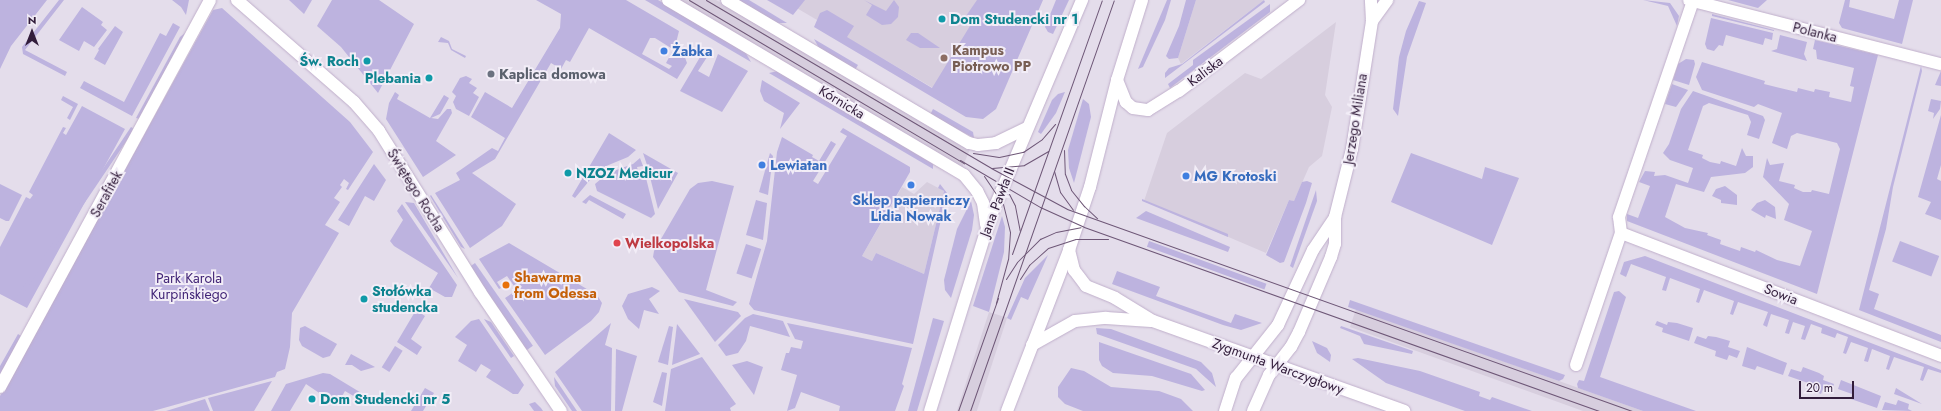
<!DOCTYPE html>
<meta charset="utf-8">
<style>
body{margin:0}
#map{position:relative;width:1941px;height:411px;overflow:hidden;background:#e4ddeb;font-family:Jost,sans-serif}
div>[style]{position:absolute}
.built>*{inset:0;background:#d7cede;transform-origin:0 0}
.green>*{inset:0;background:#bdb3df;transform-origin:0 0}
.roads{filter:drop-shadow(0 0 1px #c0afcb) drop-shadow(0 0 1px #c0afcb)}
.street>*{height:12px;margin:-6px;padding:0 6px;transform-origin:6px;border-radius:6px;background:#fff}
.secondary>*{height:12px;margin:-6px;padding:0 6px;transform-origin:6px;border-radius:6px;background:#fff}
.tram>*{height:1px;margin:-0.5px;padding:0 0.5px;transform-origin:0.5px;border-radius:0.5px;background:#6e5777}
.dots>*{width:11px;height:11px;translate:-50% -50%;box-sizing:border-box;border:2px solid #f2edf7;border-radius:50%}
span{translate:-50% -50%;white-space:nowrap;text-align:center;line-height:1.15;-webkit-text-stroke:4px #f2edf7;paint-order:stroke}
.culture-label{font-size:14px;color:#0d838f;font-weight:700}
.left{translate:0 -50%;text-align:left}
.right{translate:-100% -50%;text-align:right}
.street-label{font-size:14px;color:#321d3b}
.education-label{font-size:14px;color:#785e54;font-weight:700}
.shop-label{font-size:14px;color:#366cbe;font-weight:700}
.worship-label{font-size:14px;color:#5b616d;font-weight:700}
.health-label{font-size:14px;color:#be3a42;font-weight:700}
.food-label{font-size:14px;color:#c56008;font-weight:700}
.park-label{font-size:14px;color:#412476}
.north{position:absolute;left:12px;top:12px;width:40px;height:40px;-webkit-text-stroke:3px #f2edf7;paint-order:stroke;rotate:0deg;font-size:11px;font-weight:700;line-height:16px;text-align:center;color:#321d3b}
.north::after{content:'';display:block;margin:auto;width:14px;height:18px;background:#321d3b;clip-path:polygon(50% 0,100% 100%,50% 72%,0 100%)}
.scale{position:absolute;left:1799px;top:381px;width:55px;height:18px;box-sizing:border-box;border:2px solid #321d3b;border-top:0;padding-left:5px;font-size:12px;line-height:14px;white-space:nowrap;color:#321d3b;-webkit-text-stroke:3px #f2edf7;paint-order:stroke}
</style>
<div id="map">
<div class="built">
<div style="clip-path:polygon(678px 0,716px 0,971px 147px,962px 168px)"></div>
<div style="clip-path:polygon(783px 0,1036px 0,933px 88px)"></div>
<div style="clip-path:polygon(1196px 0,1264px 0,1181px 64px,1178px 58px)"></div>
<div style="clip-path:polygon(1336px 22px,1325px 95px,1332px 107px,1322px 156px,1309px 167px,1294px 201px,1289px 200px,1266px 253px,1144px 201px,1167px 133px,1245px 73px,1261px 79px)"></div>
<div style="clip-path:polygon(927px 182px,944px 191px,924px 274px,876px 253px,872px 261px,862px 256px,902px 187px,914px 194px)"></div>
<div style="clip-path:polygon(1356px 309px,1559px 381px,1643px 411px,1583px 411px,1350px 327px)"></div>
<div style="left:989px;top:312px;width:19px;height:105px;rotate:18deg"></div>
</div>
<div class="green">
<div style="clip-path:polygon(0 0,47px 0,11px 46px,0 69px)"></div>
<div style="clip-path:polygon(59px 0,64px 0,25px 50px,67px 72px,65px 76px,23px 54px,22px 47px)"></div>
<div style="clip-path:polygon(172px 0,189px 0,186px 15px,181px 7px)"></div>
<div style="clip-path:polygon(289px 0,312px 0,304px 14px)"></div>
<div style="clip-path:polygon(332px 0,379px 0,414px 24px,378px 93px,341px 47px,317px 26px)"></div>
<div style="clip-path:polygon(536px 0,626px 0,679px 31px,675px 47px,671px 48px,655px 38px,650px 38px,642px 54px,669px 69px,672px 66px,666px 63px,672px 52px,683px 52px,687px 63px,677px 79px,589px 28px,570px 62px,566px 60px,561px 69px,551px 63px,495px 159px,472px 173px,516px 204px,502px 226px,470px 248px,435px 193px,460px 180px,456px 173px,492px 148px,498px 151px,505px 138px,471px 117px,485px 92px,512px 108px,560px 28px,561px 14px)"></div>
<div style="clip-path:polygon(645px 0,658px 0,744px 50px,751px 62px)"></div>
<div style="clip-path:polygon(736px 0,749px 0,787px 23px,777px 23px)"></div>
<div style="clip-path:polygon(767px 0,805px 0,793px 15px)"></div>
<div style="clip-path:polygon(864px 0,886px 11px,894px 0,899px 7px,898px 17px,891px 24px,882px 25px,866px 15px,872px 5px)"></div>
<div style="clip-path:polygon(977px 0,1043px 0,996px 109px,983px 119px,966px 117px,814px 27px,820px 13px,827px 10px,854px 26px,847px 37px,932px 88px,973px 21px,966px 16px)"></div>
<div style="clip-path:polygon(1056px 0,1069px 0,1053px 34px,1048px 32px,1045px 27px)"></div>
<div style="clip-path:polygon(1167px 0,1171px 0,1165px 20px,1143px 67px,1138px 69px)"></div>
<div style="clip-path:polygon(1186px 0,1196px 0,1178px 58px,1169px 59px,1166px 56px,1179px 26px)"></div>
<div style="clip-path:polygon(1264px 0,1265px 2px,1165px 78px,1165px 73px,1169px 68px,1182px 64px)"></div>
<div style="clip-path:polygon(1643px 0,1670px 3px,1679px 16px,1677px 26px,1668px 6px)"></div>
<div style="clip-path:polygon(1728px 0,1767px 0,1758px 8px)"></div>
<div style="clip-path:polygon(1845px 0,1850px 0,1849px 7px,1894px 19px,1899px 0,1913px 0,1902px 44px,1842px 28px,1839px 23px)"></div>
<div style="clip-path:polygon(1419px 1px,1426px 3px,1407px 57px,1398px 116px,1393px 109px,1399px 57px,1406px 31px)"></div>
<div style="clip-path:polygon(1270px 4px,1270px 12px,1170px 88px,1168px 84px,1193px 65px,1193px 60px)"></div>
<div style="clip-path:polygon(82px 7px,103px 22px,101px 25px,107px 30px,94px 47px,84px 41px,79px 51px,59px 40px)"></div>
<div style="clip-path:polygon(222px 8px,350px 122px,373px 152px,348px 190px,346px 189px,349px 183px,344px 179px,340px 185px,342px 187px,334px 198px,340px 202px,325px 225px,339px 233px,292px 313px,290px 347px,285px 369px,277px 372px,275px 377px,153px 411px,0 411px,0 396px,213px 10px)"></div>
<div style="clip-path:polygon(1712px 14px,1774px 30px,1774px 31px,1712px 16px)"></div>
<div style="clip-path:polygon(1711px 18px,1773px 33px,1772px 40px,1765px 38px,1763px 45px,1726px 35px,1723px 46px,1719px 45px,1714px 51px,1707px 49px,1705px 44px)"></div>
<div style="clip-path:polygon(173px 23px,180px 27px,132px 116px,80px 88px,84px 81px,124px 102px,160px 33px,166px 36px)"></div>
<div style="clip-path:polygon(115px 26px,123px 32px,105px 65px,94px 59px,99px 50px,98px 49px)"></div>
<div style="clip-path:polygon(185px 33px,140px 119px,136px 118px,180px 37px)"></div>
<div style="clip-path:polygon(911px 33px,918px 33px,940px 48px,920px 48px,906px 40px)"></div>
<div style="clip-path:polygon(1780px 35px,1807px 42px,1804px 54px,1807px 61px,1771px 51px,1777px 49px)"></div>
<div style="clip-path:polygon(441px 37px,449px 41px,452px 49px,466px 56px,465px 58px,451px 50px,448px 43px,438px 42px)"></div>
<div style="clip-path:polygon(814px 39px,858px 65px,855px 70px,819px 48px)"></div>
<div style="clip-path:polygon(1815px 40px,1878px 55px,1817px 294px,1627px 221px,1627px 214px,1638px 218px,1650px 186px,1639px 182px,1645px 171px,1655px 172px,1654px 176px,1665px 175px,1688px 183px,1693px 168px,1670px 160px,1663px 153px,1669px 144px,1681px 109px,1693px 91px,1763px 116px,1765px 120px,1759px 139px,1747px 135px,1751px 122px,1748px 115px,1709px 103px,1703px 106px,1688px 150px,1703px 155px,1702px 158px,1710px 162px,1720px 164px,1721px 161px,1736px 166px,1742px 148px,1746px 156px,1753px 156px,1753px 167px,1745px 173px,1711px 177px,1704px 192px,1676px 184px,1665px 217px,1685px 228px,1708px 233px,1707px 235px,1721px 240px,1720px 244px,1740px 251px,1741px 247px,1755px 252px,1756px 250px,1777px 260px,1800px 266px,1812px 231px,1784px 220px,1789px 204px,1763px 177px,1767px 158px,1770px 165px,1784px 163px,1779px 181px,1795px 185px,1794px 188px,1803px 192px,1811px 192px,1812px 190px,1829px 194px,1840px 149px,1837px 143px,1797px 133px,1791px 136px,1787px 149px,1772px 143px,1782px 113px,1758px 104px,1754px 107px,1702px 90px,1696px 77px,1702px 62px,1765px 81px,1764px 84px,1797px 92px,1798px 88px,1814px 92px,1815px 89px,1830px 92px,1829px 97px,1851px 102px,1854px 87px,1850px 86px,1854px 68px,1817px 59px,1816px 50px,1813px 49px)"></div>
<div style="clip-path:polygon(706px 47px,711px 51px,698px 71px,709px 77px,718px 54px,748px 71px,722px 112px,680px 91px)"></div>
<div style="clip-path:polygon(1686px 59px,1694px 60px,1695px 64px,1689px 85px,1673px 80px,1678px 64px)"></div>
<div style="clip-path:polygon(1921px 66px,1922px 71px,1893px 187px,1886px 229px,1869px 290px,1879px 294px,1874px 309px,1941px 335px,1941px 342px,1859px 310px)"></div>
<div style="clip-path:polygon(778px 71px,933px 164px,933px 169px,769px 73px)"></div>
<div style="clip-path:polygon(1941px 71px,1941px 86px,1935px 85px)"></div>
<div style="clip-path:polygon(466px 76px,472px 79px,469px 83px,477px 88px,473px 93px,479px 97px,469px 116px,456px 109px,453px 102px,456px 96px,452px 92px,460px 78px)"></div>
<div style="clip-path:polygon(762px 80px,800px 103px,780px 129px,784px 113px,764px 101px,760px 91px)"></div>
<div style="clip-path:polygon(1672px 84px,1688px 90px,1676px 107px,1665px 104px)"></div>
<div style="clip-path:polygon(395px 92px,399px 95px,397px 99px,430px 118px,444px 95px,449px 98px,440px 114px,431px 118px,438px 119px,447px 109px,451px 109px,452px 113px,436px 141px,456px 155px,423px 177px,386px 119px,389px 103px)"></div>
<div style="clip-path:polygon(1065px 92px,1056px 113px,1041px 134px,1038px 132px,1052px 100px,1058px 94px)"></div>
<div style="clip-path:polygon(63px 96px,78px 104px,70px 120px,67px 118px,73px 107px,61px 100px)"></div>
<div style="clip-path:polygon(1083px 99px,1089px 104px,1091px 117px,1074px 183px,1069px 168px,1068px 150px)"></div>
<div style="clip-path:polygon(1931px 99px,1941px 101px,1940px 109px,1933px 119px,1934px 113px,1928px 111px)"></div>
<div style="clip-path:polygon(82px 106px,125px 129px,27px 308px,0 294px,0 247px,26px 197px,30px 199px,33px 195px,29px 192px,63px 127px,66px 128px,63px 133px,66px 135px)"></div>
<div style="clip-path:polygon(933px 109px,973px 132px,974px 138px,930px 115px)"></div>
<div style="clip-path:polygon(1941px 115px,1941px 165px,1937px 179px,1941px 181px,1941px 220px,1925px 214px,1931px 202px,1918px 197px)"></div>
<div style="left:131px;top:127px;width:4px;height:209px;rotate:34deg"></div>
<div style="clip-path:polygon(843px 128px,910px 167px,910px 172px,862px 256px,872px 261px,876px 253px,924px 274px,944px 191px,938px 188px,940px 184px,947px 193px,913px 344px,754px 310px,749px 304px,767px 241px,777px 152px,782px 137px,813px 155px,812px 157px,819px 161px,831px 141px,836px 144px,813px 181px,818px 184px,847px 136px,840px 132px)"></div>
<div style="clip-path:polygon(609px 133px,636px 150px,628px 157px,599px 169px,575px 198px,572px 196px)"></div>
<div style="clip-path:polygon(643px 153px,678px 173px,658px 209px,647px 165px)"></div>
<div style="clip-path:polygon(770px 153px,773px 156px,768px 195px,759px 192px)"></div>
<div style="clip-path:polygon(1411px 153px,1482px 179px,1485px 167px,1519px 178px,1492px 245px,1391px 202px)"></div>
<div style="clip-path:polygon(640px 158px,643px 166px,637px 167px,640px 179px,646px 178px,655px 214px,651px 218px,597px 191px,595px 184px,608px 173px,633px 164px)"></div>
<div style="clip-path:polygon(374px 164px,386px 180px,374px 201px,365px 196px,349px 226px,338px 220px)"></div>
<div style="clip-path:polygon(712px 181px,734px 186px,706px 290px,737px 302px,733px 306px,679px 292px,653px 257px,654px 251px,690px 189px,698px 183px)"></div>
<div style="clip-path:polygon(1307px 181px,1312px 183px,1306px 203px,1284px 262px,1280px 263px,1266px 255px,1289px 200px,1294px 201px,1302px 182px)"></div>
<div style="clip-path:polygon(0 184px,22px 195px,9px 221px,6px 221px,0 218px)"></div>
<div style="clip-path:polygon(1725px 186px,1737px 195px,1737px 205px,1721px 203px,1721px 200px,1712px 196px,1716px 189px)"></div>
<div style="clip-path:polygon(1316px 190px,1317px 201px,1293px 268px,1290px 266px)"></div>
<div style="clip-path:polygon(431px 195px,465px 249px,461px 247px,430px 196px)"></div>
<div style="clip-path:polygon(590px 195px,626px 214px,623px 219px,589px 200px,586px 204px,582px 202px)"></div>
<div style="clip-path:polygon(1142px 199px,1228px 234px,1228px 237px,1142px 201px)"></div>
<div style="clip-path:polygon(756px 200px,767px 203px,763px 240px,746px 235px)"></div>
<div style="clip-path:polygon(1765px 200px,1775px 207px,1776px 219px,1766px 215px,1765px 218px,1751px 210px,1757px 203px)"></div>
<div style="clip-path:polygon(971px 201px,974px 215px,972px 230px,951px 298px,945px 290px,944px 280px,957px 229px)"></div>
<div style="clip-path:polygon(405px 202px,414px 203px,458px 278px)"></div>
<div style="clip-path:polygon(402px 204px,457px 285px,452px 297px,445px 297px,429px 288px,438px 273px,394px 246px,390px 241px,403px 220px,397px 211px)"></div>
<div style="clip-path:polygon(1146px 211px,1230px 247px,1228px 252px,1136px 218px)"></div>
<div style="clip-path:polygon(1002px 216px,1005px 227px,1004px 252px,989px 312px,973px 306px)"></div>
<div style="left:1149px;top:241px;width:125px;height:6px;rotate:20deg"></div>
<div style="left:1900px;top:241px;width:42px;height:22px;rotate:21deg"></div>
<div style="clip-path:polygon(509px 243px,597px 295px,602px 303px,599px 312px,591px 321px,545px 355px,505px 298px,517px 290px,507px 276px,497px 282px,501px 288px,499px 289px,479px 259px)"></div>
<div style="left:746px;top:244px;width:16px;height:31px;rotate:18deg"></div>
<div style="clip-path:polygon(1048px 255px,1028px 300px,1021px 297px,1011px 320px,1007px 318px,1025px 278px)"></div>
<div style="clip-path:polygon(1645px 256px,1941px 370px,1941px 373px,1928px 369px,1923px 381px,1920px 380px,1924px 367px,1894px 357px,1889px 370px,1886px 369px,1890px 356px,1872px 349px,1868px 362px,1864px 361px,1868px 348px,1851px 342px,1846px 354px,1843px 353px,1848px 337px,1837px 333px,1835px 338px,1821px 333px,1822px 328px,1811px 324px,1805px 340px,1801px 339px,1805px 326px,1793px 322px,1789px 334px,1785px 333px,1789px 320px,1771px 314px,1767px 327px,1763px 325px,1768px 312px,1738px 302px,1733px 315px,1730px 314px,1734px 301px,1704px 290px,1699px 303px,1696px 302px,1700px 289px,1670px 278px,1666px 291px,1662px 290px,1666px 277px,1631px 264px,1626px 277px,1620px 274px,1624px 262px)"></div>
<div style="left:475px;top:263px;width:101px;height:9px;rotate:55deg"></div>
<div style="clip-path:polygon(1117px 271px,1160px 287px,1156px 296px,1231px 323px,1235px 314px,1262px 323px,1241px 330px,1223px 325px,1112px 284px)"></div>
<div style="clip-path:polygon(652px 287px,660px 291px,649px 299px,659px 314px,644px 310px,639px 329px,628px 319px,622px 306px,628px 294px)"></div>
<div style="clip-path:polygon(1619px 291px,1626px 297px,1600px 377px,1696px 411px,1643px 411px,1578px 388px,1577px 384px,1579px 380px,1584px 381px,1614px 292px)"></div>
<div style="clip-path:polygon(684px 299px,738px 312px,741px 316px,715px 342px)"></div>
<div style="clip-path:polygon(1350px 300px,1565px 375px,1563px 379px,1559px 381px,1348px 307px)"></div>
<div style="clip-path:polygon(416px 310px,425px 316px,411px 339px,422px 347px,417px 355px,397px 342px)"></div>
<div style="clip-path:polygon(753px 314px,783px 321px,790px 337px,750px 326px,746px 341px,738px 353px,726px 356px,718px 345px,745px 318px)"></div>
<div style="clip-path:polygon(933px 318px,944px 321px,917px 411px,908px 411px)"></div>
<div style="clip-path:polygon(479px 319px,524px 385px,518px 394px,513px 394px,486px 377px,491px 370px,481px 364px,476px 372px,458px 361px,467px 345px,455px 337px,471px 321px)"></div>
<div style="clip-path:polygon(484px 319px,491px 322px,514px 356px,511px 358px)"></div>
<div style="clip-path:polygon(1657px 321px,1667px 325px,1668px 322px,1677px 323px,1693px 328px,1689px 341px,1662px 332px,1663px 328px,1655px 325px)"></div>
<div style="clip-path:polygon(611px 323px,605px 345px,612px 348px,611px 411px,582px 411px,555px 372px)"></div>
<div style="clip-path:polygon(787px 323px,912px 348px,902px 384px,904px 386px,895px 411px,839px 411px,840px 406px,801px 392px,795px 408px,787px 411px,797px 375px,781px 370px,786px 353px,789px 353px,791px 347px,801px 349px,803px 341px,795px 339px)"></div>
<div style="clip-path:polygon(677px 324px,700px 354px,672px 365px)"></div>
<div style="clip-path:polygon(305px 326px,337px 344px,330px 356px,323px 358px,302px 346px,299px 340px,300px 328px)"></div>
<div style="clip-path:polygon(669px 326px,673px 327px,668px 365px,658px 362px)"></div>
<div style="clip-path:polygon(1341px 326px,1413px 351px,1412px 354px,1364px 344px,1360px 336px,1340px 328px)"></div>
<div style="clip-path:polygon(1096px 328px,1111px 329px,1201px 362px,1212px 373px,1216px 387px,1196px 369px,1097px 334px)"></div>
<div style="clip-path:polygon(18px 334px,21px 336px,0 375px,0 366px)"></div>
<div style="clip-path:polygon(1697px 336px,1706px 339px,1708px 336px,1716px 337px,1730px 341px,1728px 347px,1740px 351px,1737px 358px,1729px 355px,1727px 360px,1715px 356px,1716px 351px,1694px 343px)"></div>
<div style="clip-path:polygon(1312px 341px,1327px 348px,1331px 355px,1330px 362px,1317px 353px)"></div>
<div style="clip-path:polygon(1099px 342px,1191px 374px,1205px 390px,1202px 391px,1152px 376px,1113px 373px,1102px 366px,1099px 360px)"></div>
<div style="left:395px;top:346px;width:9px;height:25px;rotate:32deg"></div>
<div style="clip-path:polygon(1747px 347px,1787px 363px,1783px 375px,1757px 366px,1755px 370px,1742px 366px)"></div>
<div style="clip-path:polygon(616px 349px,637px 356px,622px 411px,615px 411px)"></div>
<div style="clip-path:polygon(351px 354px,375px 367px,361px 371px,352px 365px,345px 365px)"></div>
<div style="clip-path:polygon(702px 357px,736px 404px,730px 408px,731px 411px,665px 411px,671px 369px)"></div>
<div style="clip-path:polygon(1358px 358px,1420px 371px,1480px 392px,1479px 396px,1490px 400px,1492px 397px,1532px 411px,1465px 411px,1386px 383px,1352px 359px)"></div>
<div style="clip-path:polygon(747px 361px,763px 367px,754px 395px,732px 365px)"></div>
<div style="clip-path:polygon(1803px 367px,1819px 373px,1824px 376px,1823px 380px,1834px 384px,1831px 392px,1823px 389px,1821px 394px,1809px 389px,1811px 384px,1788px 376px,1791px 369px,1801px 372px)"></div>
<div style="clip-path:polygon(1071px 368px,1084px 371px,1111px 387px,1159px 391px,1181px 399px,1193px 411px,1083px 411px,1065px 404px,1058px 397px,1058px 387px)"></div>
<div style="clip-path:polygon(662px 372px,667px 373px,662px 406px,653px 402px)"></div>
<div style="clip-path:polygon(323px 373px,330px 374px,368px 397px,369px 405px,345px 391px,337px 405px,306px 384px,290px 411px,271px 411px,286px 384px)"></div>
<div style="clip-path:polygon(554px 377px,577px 411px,572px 411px,555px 386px)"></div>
<div style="clip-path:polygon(1841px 380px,1881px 396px,1877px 408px,1851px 399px,1852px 394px,1838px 389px)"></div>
<div style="clip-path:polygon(272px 381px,254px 411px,213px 411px,208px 398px)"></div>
<div style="clip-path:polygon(425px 388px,434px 393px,423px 411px,411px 411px)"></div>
<div style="clip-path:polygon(1896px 388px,1922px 404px,1894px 394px)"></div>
<div style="clip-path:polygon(205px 399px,210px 411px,166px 411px)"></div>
<div style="clip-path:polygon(1898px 400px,1909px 404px,1908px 409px,1912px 411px,1882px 410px,1885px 402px,1896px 405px)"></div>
<div style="clip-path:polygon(535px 402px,541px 408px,543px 411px,534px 411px,529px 404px)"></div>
</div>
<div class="roads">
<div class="street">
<div style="left:237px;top:0;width:155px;rotate:41.1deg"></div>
<div style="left:354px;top:102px;width:38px;rotate:49deg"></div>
<div style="left:379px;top:131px;width:190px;rotate:57.9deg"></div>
<div style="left:480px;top:292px;width:144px;rotate:55.8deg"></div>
<div style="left:727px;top:0;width:281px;rotate:30.6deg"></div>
<div style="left:969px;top:143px;width:9px;rotate:13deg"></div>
<div style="left:978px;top:145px;width:18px;rotate:-6deg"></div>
<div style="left:996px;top:143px;width:34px;rotate:-26deg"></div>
<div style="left:1689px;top:0;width:260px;rotate:14.3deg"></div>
<div style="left:1372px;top:21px;width:26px;rotate:-54deg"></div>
<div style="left:1117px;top:80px;width:24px;rotate:68deg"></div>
<div style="left:1126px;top:102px;width:9px;rotate:41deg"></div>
<div style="left:1133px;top:108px;width:15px;rotate:8deg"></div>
<div style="left:1148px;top:110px;width:36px;rotate:-32deg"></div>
<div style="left:1179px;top:91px;width:151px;rotate:-37.2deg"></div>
<div style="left:1621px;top:233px;width:343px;rotate:21deg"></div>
<div style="left:1069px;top:250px;width:21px;rotate:76deg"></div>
<div style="left:1074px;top:270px;width:20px;rotate:53deg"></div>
<div style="left:1086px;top:286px;width:31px;rotate:22deg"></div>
<div style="left:1115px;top:298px;width:44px;rotate:31.2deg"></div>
<div style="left:1153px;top:321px;width:267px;rotate:19.7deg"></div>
<div style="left:1032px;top:345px;width:49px;rotate:-29.2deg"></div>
<div style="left:1075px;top:321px;width:31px;rotate:-6deg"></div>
<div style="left:1106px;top:318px;width:45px;rotate:3.8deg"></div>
<div style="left:1576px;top:365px;width:139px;rotate:-71.2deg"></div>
<div style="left:1621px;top:233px;width:16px;rotate:-97deg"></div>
<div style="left:1619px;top:217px;width:228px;rotate:-71.1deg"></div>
<div style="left:0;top:387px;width:440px;rotate:-61.5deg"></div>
<div style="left:1225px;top:411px;width:35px;rotate:-72deg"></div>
<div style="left:1236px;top:378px;width:68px;rotate:-51.6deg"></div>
<div style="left:1278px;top:325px;width:83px;rotate:-65deg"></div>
<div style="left:1313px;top:250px;width:40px;rotate:-56deg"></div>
<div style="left:1253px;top:411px;width:39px;rotate:-66deg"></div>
<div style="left:1269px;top:375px;width:36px;rotate:-52deg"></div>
<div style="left:1291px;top:347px;width:17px;rotate:-62deg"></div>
<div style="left:1299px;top:332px;width:82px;rotate:-66.9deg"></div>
<div style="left:1331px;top:257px;width:14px;rotate:-73deg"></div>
<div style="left:1335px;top:244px;width:27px;rotate:-90deg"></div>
<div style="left:1335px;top:217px;width:70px;rotate:-76deg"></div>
<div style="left:1352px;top:149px;width:130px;rotate:-81.1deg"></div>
<div style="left:1372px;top:21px;width:21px;rotate:-93deg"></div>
</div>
<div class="secondary">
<div style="left:668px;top:0;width:344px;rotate:30.6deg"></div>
<div style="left:964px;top:175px;width:21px;rotate:51deg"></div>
<div style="left:977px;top:191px;width:13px;rotate:63deg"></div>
<div style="left:983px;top:203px;width:22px;rotate:82deg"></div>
<div style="left:930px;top:411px;width:202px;rotate:-72.7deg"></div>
<div style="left:990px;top:218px;width:237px;rotate:-67.1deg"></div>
<div style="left:1007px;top:411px;width:173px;rotate:-68.9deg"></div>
<div style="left:1069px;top:250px;width:66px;rotate:-71.6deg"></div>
<div style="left:1090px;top:187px;width:110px;rotate:-75.8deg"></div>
<div style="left:1117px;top:80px;width:84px;rotate:-72.6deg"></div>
</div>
</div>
<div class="tram">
<div style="left:689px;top:0;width:320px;rotate:30.7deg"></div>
<div style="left:706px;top:0;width:331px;rotate:30.5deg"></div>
<div style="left:991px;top:168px;width:86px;rotate:28.3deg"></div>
<div style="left:1067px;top:209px;width:600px;rotate:19.67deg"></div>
<div style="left:1064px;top:150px;width:24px;rotate:88deg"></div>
<div style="left:1065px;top:174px;width:17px;rotate:69deg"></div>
<div style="left:1071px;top:190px;width:21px;rotate:51deg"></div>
<div style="left:1084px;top:206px;width:18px;rotate:43deg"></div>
<div style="left:973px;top:153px;width:26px;rotate:9deg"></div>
<div style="left:999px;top:157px;width:25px;rotate:-12deg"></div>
<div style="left:1023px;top:152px;width:23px;rotate:-34deg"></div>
<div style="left:1042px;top:139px;width:20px;rotate:-49deg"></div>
<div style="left:960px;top:160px;width:93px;rotate:30.4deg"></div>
<div style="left:1040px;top:207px;width:48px;rotate:24.4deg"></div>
<div style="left:1084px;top:227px;width:547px;rotate:19.66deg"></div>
<div style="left:992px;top:168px;width:32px;rotate:-5deg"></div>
<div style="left:1024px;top:165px;width:28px;rotate:-30deg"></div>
<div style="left:1054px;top:171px;width:22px;rotate:74deg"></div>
<div style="left:1060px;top:192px;width:22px;rotate:54deg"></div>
<div style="left:984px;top:176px;width:34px;rotate:56deg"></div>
<div style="left:1003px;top:204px;width:29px;rotate:76deg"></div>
<div style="left:1010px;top:232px;width:27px;rotate:94deg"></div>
<div style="left:1008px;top:259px;width:46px;rotate:105.3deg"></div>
<div style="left:1006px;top:188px;width:20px;rotate:63deg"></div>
<div style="left:1015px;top:206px;width:25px;rotate:79deg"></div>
<div style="left:1012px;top:254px;width:269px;rotate:-70.5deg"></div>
<div style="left:1006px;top:279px;width:20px;rotate:-57deg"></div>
<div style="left:1017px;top:262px;width:33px;rotate:-45deg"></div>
<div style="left:1040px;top:239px;width:17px;rotate:-24deg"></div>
<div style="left:1056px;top:232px;width:25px;rotate:-11deg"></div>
<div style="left:1020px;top:279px;width:17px;rotate:-57deg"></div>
<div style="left:1029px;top:265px;width:25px;rotate:-42deg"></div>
<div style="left:1048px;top:248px;width:29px;rotate:-18deg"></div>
<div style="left:1076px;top:239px;width:32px"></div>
<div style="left:958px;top:411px;width:120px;rotate:-70.5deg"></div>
<div style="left:970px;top:411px;width:435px;rotate:-70.7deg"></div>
</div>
<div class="dots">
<div style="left:942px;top:19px;background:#0f9aa8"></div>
<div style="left:664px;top:51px;background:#3f7fe0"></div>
<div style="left:944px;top:58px;background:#8d6e63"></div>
<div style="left:367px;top:61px;background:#0f9aa8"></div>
<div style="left:491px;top:74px;background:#6b7280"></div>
<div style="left:429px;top:78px;background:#0f9aa8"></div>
<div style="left:762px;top:165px;background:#3f7fe0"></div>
<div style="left:568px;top:173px;background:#0f9aa8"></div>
<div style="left:1186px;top:176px;background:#3f7fe0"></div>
<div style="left:911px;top:185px;background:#3f7fe0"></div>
<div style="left:617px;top:243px;background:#e0444e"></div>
<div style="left:506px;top:285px;background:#e8710a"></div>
<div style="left:364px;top:299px;background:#0f9aa8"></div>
<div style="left:312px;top:399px;background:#0f9aa8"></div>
</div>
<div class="culture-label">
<span class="left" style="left:950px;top:19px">Dom Studencki nr 1</span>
<span class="right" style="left:359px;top:61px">Św. Roch</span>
<span class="right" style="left:421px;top:78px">Plebania</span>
<span class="left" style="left:576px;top:173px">NZOZ Medicur</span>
<span class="left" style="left:372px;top:299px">Stołówka<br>studencka</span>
<span class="left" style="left:320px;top:399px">Dom Studencki nr 5</span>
</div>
<div class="street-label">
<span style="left:1815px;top:32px;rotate:14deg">Polanka</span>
<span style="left:1205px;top:71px;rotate:-37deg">Kaliska</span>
<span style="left:842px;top:102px;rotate:31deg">Kórnicka</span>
<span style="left:1355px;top:119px;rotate:-81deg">Jerzego Miliana</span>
<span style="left:416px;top:190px;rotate:58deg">Świętego Rocha</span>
<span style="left:106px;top:194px;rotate:-61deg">Serafitek</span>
<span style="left:997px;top:202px;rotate:-69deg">Jana Pawła II</span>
<span style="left:1781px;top:294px;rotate:21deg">Sowia</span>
<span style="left:1278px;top:366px;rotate:20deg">Zygmunta Warczygłowy</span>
</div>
<div class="education-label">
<span class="left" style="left:952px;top:58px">Kampus<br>Piotrowo PP</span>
</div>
<div class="shop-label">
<span class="left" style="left:672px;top:51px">Żabka</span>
<span class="left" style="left:770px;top:165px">Lewiatan</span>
<span class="left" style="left:1194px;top:176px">MG Krotoski</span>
<span style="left:911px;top:208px">Sklep papierniczy<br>Lidia Nowak</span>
</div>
<div class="worship-label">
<span class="left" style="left:499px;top:74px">Kaplica domowa</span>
</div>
<div class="health-label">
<span class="left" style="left:625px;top:243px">Wielkopolska</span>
</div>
<div class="food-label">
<span class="left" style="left:514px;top:285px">Shawarma<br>from Odessa</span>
</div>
<div class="park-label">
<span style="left:189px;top:286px">Park Karola<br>Kurpińskiego</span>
</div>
<div class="north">N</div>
<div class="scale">20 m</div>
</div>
